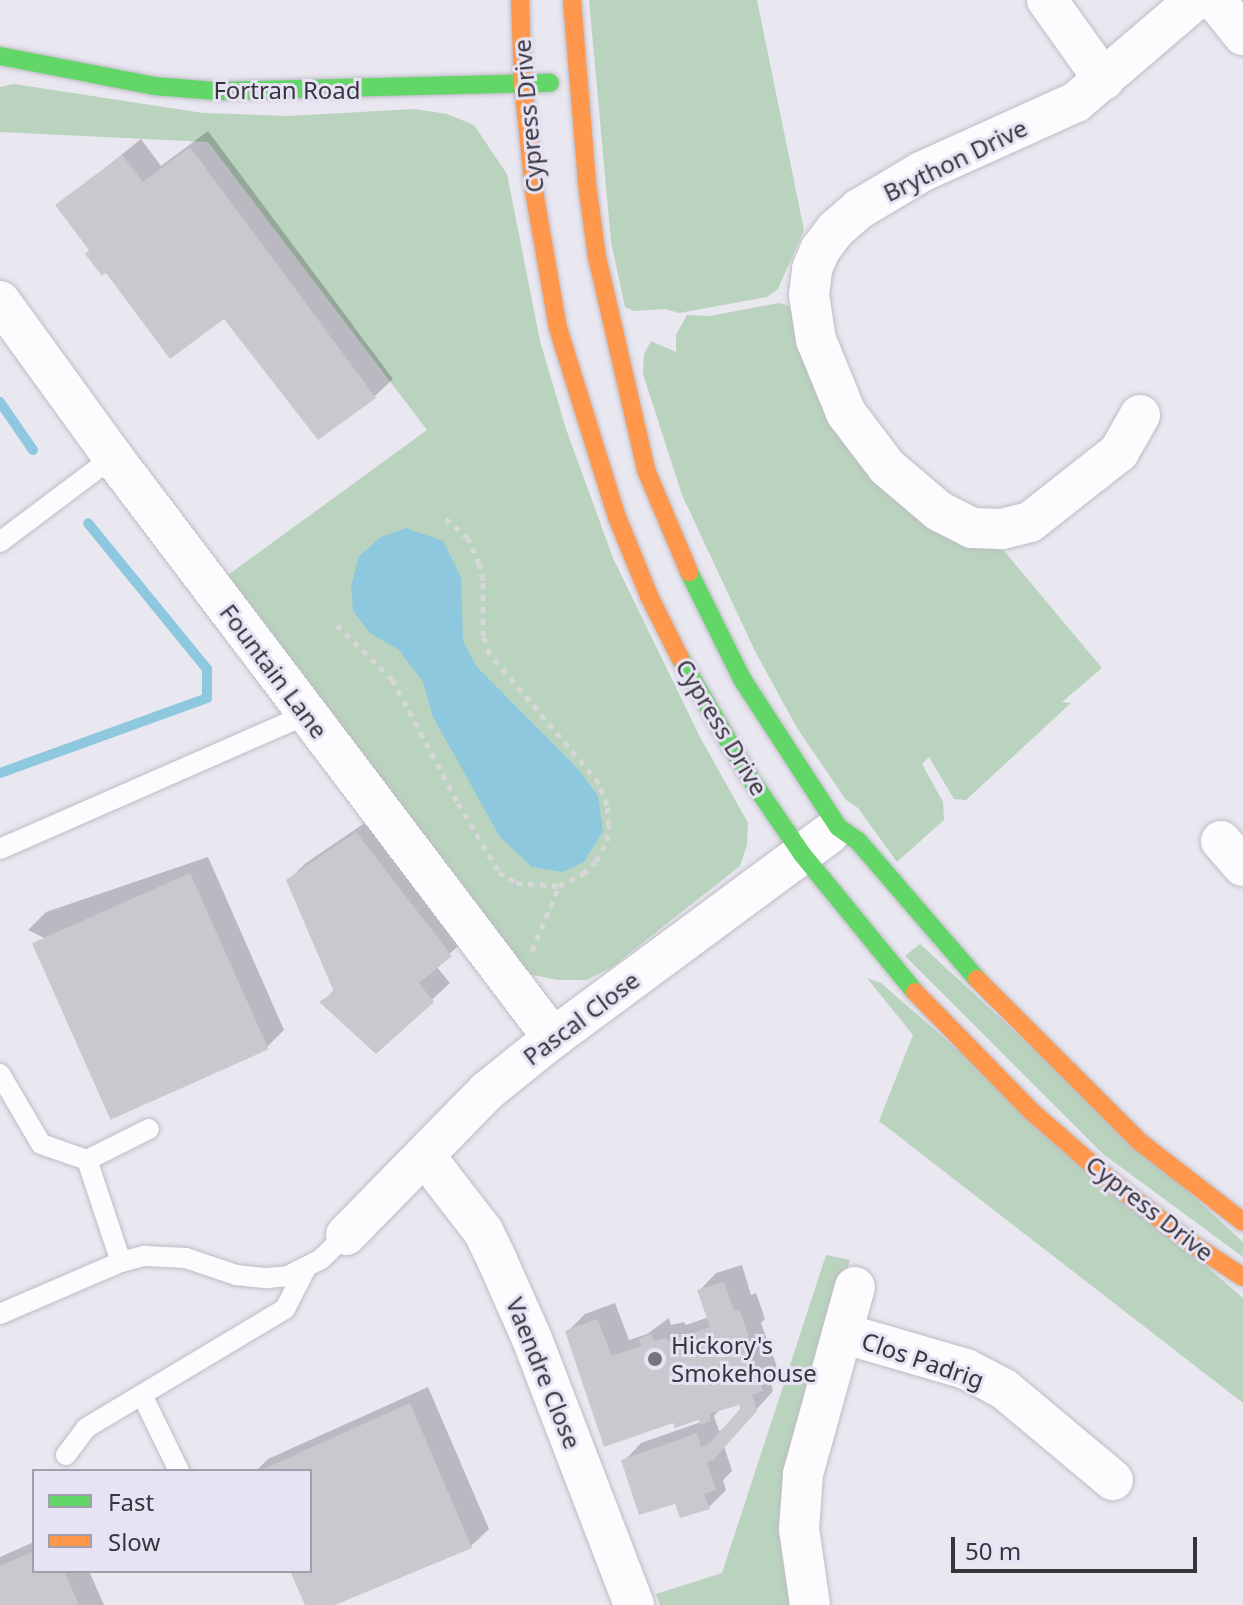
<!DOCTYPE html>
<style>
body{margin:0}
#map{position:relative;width:1243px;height:1605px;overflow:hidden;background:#e9e7f0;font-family:"Noto Sans",sans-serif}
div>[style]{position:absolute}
.green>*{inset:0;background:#b9d3be}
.water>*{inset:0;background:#8dc8df}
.shadow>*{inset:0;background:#0003}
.stream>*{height:10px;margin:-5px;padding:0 5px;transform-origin:5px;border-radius:5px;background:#8dc8df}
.building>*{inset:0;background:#cac8cf;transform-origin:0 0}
.path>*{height:5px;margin-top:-2.5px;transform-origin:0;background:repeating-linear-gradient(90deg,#d7d7d9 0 6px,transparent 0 12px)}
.roads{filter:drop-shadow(0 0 2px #bebcc3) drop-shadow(0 0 2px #bebcc3)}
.lane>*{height:20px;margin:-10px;padding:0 10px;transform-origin:10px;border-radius:10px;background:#fcfbfd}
.street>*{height:40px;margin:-20px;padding:0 20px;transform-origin:20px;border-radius:20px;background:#fcfbfd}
.fast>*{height:18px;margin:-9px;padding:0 9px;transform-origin:9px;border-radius:9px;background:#63d668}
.slow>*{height:18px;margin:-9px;padding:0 9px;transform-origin:9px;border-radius:9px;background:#ff974d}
.dots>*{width:22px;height:22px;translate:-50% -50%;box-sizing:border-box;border:4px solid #e8e3f4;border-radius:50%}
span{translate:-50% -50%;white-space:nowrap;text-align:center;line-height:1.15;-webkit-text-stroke:6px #e8e3f4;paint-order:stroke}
.street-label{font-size:24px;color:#38363d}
.poi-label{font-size:24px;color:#38363d}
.left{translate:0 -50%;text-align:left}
.legend{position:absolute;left:32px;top:1469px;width:280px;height:104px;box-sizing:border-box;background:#e8e3f4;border:2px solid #a29eab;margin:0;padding:10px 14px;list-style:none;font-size:24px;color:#38363d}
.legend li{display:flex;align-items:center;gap:16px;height:40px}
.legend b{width:40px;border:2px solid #a29eab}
.scale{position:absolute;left:951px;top:1537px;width:246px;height:36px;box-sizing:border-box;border:4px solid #38363d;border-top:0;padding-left:10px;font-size:24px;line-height:28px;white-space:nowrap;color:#38363d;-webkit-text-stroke:6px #e8e3f4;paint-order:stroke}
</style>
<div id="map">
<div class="green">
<div style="clip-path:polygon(589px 0,757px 0,804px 230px,778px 289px,767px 297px,679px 313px,665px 309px,634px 311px,625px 307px,611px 242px)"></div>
<div style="clip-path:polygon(14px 84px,203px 113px,288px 116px,415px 109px,447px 114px,474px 125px,507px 174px,540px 341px,566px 429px,613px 558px,700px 737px,748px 823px,747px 845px,740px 866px,612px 967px,587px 980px,559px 980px,532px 975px,495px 938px,228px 575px,427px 430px,208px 142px,0 132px,0 87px)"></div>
<div style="clip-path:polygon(779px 303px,793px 307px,823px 401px,1000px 546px,1102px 668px,1062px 702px,1071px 703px,966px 800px,954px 799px,929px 757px,922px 764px,943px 802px,944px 820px,897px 862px,858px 808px,846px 800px,797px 728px,755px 651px,682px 495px,643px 374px,644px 354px,651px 341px,676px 352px,676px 335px,687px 315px,710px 316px)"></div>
<div style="clip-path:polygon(920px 944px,1243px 1242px,1243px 1257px,1103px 1154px,905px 956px)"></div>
<div style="clip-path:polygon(867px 978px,881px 983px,1243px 1298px,1243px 1403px,879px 1121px,913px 1035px)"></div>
<div style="clip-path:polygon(826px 1255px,850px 1260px,792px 1460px,796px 1605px,660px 1605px,656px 1594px,722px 1573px)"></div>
</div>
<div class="water">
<div style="clip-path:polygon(406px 528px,443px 541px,461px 577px,463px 641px,476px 666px,578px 769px,598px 796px,603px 831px,584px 862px,563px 872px,532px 867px,500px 837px,433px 717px,423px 682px,399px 650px,370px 633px,353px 611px,351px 586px,359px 556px,381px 537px)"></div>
</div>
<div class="shadow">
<div style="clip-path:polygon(208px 131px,393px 379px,375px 396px,318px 438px,224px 316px,92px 250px,58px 206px,141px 139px,161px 166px)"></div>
<div style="clip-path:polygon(375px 816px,468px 937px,436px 966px,450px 983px,376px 1051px,322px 1002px,335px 989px,288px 880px,306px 863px)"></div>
<div style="clip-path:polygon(208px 857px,284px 1030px,266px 1048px,28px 930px,46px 912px)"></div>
<div style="clip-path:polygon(evenodd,742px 1265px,751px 1295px,756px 1293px,765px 1319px,761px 1323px,779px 1372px,770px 1380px,773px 1391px,724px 1446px,732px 1471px,723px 1480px,726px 1490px,709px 1507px,677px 1502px,624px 1461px,641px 1443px,701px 1422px,700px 1418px,674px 1420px,567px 1332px,585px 1314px,615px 1303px,629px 1340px,647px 1334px,669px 1318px,671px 1325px,684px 1322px,686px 1325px,709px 1317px,699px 1291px,716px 1273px,742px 1265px,740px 1402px,743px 1410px,726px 1428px,719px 1431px,714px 1416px,721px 1408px,740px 1402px)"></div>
<div style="clip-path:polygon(428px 1387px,489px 1529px,471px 1546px,330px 1605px,307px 1605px,292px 1571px,310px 1571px,310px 1471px,256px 1471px,268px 1459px)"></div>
<div style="clip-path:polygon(34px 1542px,34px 1571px,89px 1571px,104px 1605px,0 1605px,0 1557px)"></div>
</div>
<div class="stream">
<div style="left:0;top:402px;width:58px;rotate:55.5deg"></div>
<div style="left:0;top:773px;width:220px;rotate:-19.9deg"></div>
<div style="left:207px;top:698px;width:29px;rotate:-90deg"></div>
<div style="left:207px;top:669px;width:188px;rotate:-129.2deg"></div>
</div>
<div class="building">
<div style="clip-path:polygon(190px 147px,376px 398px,318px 440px,224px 319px,170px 359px,106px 273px,102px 276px,85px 254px,89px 250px,55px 205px,122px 155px,143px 182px)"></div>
<div style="clip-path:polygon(356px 832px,452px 956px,419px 983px,434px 1002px,376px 1054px,319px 1002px,334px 992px,286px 880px)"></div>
<div style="left:190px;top:873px;width:193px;height:173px;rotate:66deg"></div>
<div style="clip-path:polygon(724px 1282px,734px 1311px,739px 1309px,749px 1338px,744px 1340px,763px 1391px,752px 1395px,757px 1411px,713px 1460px,707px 1462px,716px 1490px,704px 1494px,710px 1509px,680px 1518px,675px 1504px,639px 1515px,621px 1460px,697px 1433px,701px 1447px,709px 1444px,740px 1409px,739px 1405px,709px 1414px,711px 1421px,700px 1425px,699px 1420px,675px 1428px,673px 1423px,604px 1447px,565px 1331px,597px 1319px,612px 1356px,641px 1346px,639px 1339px,651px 1334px,654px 1341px,666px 1338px,668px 1341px,710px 1327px,697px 1290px)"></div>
<div style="clip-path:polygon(410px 1403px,472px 1548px,335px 1605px,305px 1605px,290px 1571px,310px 1571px,310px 1471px,259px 1471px)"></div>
<div style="clip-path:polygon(34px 1551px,34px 1571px,64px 1571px,79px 1605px,0 1605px,0 1566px)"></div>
</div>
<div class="path">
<div style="left:337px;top:625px;width:77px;rotate:44.5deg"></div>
<div style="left:392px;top:679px;width:140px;rotate:62deg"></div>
<div style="left:458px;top:803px;width:80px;rotate:59.3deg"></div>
<div style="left:499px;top:872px;width:20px;rotate:33deg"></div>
<div style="left:516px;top:883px;width:43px;rotate:4deg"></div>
<div style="left:559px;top:886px;width:27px;rotate:-27deg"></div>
<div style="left:583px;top:874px;width:18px;rotate:-45deg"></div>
<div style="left:596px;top:861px;width:23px;rotate:-61deg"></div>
<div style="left:607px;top:841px;width:16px;rotate:-83deg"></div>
<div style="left:609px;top:825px;width:20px;rotate:-96deg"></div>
<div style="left:607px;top:805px;width:23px;rotate:-110deg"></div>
<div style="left:599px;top:783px;width:169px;rotate:-130.2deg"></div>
<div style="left:490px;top:654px;width:19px;rotate:-111deg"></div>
<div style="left:483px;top:636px;width:56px;rotate:-90deg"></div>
<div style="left:483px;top:580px;width:16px;rotate:-104deg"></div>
<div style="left:479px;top:564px;width:28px;rotate:-113deg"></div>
<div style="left:468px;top:538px;width:35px;rotate:-139deg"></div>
<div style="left:532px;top:951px;width:70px;rotate:-67.4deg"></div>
</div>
<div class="roads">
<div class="lane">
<div style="left:0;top:542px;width:141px;rotate:-37deg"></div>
<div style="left:0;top:849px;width:335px;rotate:-23.7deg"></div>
<div style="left:0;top:1074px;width:81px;rotate:59.6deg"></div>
<div style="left:41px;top:1144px;width:49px;rotate:19.2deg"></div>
<div style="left:121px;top:1262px;width:108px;rotate:-108.4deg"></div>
<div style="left:87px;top:1160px;width:69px;rotate:-26.6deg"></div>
<div style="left:0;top:1314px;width:132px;rotate:-23.3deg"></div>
<div style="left:121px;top:1262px;width:24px;rotate:-15deg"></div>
<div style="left:144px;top:1256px;width:42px;rotate:2.7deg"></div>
<div style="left:186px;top:1258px;width:53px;rotate:18.8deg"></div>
<div style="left:236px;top:1275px;width:31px;rotate:6deg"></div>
<div style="left:267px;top:1278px;width:21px;rotate:-5deg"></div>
<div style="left:288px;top:1276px;width:36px;rotate:-27deg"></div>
<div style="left:320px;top:1260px;width:36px;rotate:-44deg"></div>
<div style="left:142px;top:1395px;width:85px;rotate:64deg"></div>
<div style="left:66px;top:1455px;width:34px;rotate:-53deg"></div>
<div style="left:86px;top:1428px;width:232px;rotate:-30.9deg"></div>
<div style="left:285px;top:1309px;width:46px;rotate:-62.9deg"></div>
</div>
<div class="street">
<div style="left:1047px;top:0;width:98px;rotate:54.5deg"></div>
<div style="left:1215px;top:0;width:45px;rotate:51.3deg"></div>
<div style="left:0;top:301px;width:193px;rotate:54.1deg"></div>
<div style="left:113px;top:457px;width:729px;rotate:52.86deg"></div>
<div style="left:1140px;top:415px;width:43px;rotate:119.6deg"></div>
<div style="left:1119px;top:452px;width:113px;rotate:141.8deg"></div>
<div style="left:1030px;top:522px;width:30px;rotate:166deg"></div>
<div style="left:1001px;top:529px;width:29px;rotate:-178deg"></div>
<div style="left:972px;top:528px;width:36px;rotate:-153deg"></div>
<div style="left:940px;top:512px;width:70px;rotate:-139.7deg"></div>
<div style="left:887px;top:467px;width:68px;rotate:-127.2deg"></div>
<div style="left:846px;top:413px;width:79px;rotate:-112.3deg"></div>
<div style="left:816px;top:340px;width:46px;rotate:-98.8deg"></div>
<div style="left:809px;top:295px;width:26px;rotate:-83deg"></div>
<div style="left:812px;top:269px;width:21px;rotate:-67deg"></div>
<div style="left:820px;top:250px;width:26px;rotate:-53deg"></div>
<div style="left:836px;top:229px;width:30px;rotate:-41deg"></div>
<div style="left:859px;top:209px;width:72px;rotate:-30.8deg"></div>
<div style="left:921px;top:172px;width:170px;rotate:-24.3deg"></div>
<div style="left:1076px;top:102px;width:157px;rotate:-40.6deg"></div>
<div style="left:1221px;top:841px;width:33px;rotate:49deg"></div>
<div style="left:425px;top:1156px;width:95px;rotate:52.3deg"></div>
<div style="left:483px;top:1231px;width:32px;rotate:64deg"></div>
<div style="left:497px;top:1260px;width:86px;rotate:66.1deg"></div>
<div style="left:532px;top:1339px;width:285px;rotate:69deg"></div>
<div style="left:346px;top:1235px;width:202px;rotate:-45.6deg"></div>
<div style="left:487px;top:1091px;width:85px;rotate:-38.8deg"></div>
<div style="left:553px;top:1038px;width:343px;rotate:-36.5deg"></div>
<div style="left:842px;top:1333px;width:129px;rotate:16.2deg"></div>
<div style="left:966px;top:1369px;width:43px;rotate:27.8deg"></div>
<div style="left:1004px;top:1389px;width:142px;rotate:39.9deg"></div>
<div style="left:810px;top:1605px;width:77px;rotate:-98.2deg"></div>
<div style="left:799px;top:1529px;width:55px;rotate:-85.8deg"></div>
<div style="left:803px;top:1474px;width:194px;rotate:-74.5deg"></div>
</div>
<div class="fast">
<div style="left:0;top:56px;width:157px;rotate:11deg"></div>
<div style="left:154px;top:86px;width:62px;rotate:4.6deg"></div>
<div style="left:216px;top:91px;width:334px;rotate:-1.4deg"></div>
<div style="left:689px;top:572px;width:119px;rotate:63.6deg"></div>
<div style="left:742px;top:679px;width:176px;rotate:57deg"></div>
<div style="left:838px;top:827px;width:24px;rotate:35deg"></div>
<div style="left:858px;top:841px;width:182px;rotate:49.2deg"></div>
<div style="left:680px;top:658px;width:135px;rotate:59.8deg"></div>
<div style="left:748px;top:775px;width:96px;rotate:55.6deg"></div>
<div style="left:802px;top:854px;width:178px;rotate:50.7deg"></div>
</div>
<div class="slow">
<div style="left:520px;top:0;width:84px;rotate:88deg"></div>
<div style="left:523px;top:84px;width:108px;rotate:84.1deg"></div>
<div style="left:534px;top:191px;width:139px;rotate:80.1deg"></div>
<div style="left:558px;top:328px;width:198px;rotate:72.7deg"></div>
<div style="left:617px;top:517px;width:85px;rotate:67.9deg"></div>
<div style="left:649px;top:596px;width:69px;rotate:63.4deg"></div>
<div style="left:572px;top:0;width:185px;rotate:85.3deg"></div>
<div style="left:587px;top:184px;width:74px;rotate:82.2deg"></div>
<div style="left:597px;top:257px;width:219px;rotate:77deg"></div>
<div style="left:646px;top:470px;width:111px;rotate:67.1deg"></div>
<div style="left:977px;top:979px;width:231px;rotate:45deg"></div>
<div style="left:1140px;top:1142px;width:130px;rotate:37.8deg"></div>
<div style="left:915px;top:992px;width:165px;rotate:45.7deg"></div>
<div style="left:1030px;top:1110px;width:108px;rotate:41.2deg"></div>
<div style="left:1111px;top:1181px;width:101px;rotate:37.8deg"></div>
<div style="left:1191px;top:1243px;width:62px;rotate:33.2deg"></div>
</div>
</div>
<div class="dots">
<div style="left:655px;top:1359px;background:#76747c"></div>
</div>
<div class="street-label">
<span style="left:287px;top:90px">Fortran Road</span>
<span style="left:528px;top:116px;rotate:-95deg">Cypress Drive</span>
<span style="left:955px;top:160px;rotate:-26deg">Brython Drive</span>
<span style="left:274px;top:671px;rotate:53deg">Fountain Lane</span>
<span style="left:722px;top:727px;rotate:59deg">Cypress Drive</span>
<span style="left:581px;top:1018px;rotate:-37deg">Pascal Close</span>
<span style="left:1150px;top:1208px;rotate:38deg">Cypress Drive</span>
<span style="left:923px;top:1360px;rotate:19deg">Clos Padrig</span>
<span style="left:544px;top:1373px;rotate:68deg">Vaendre Close</span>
</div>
<div class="poi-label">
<span class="left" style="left:671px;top:1359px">Hickory's<br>Smokehouse</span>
</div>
<ul class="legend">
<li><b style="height:10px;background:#63d668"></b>Fast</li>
<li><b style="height:10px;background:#ff974d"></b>Slow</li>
</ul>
<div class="scale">50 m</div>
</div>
